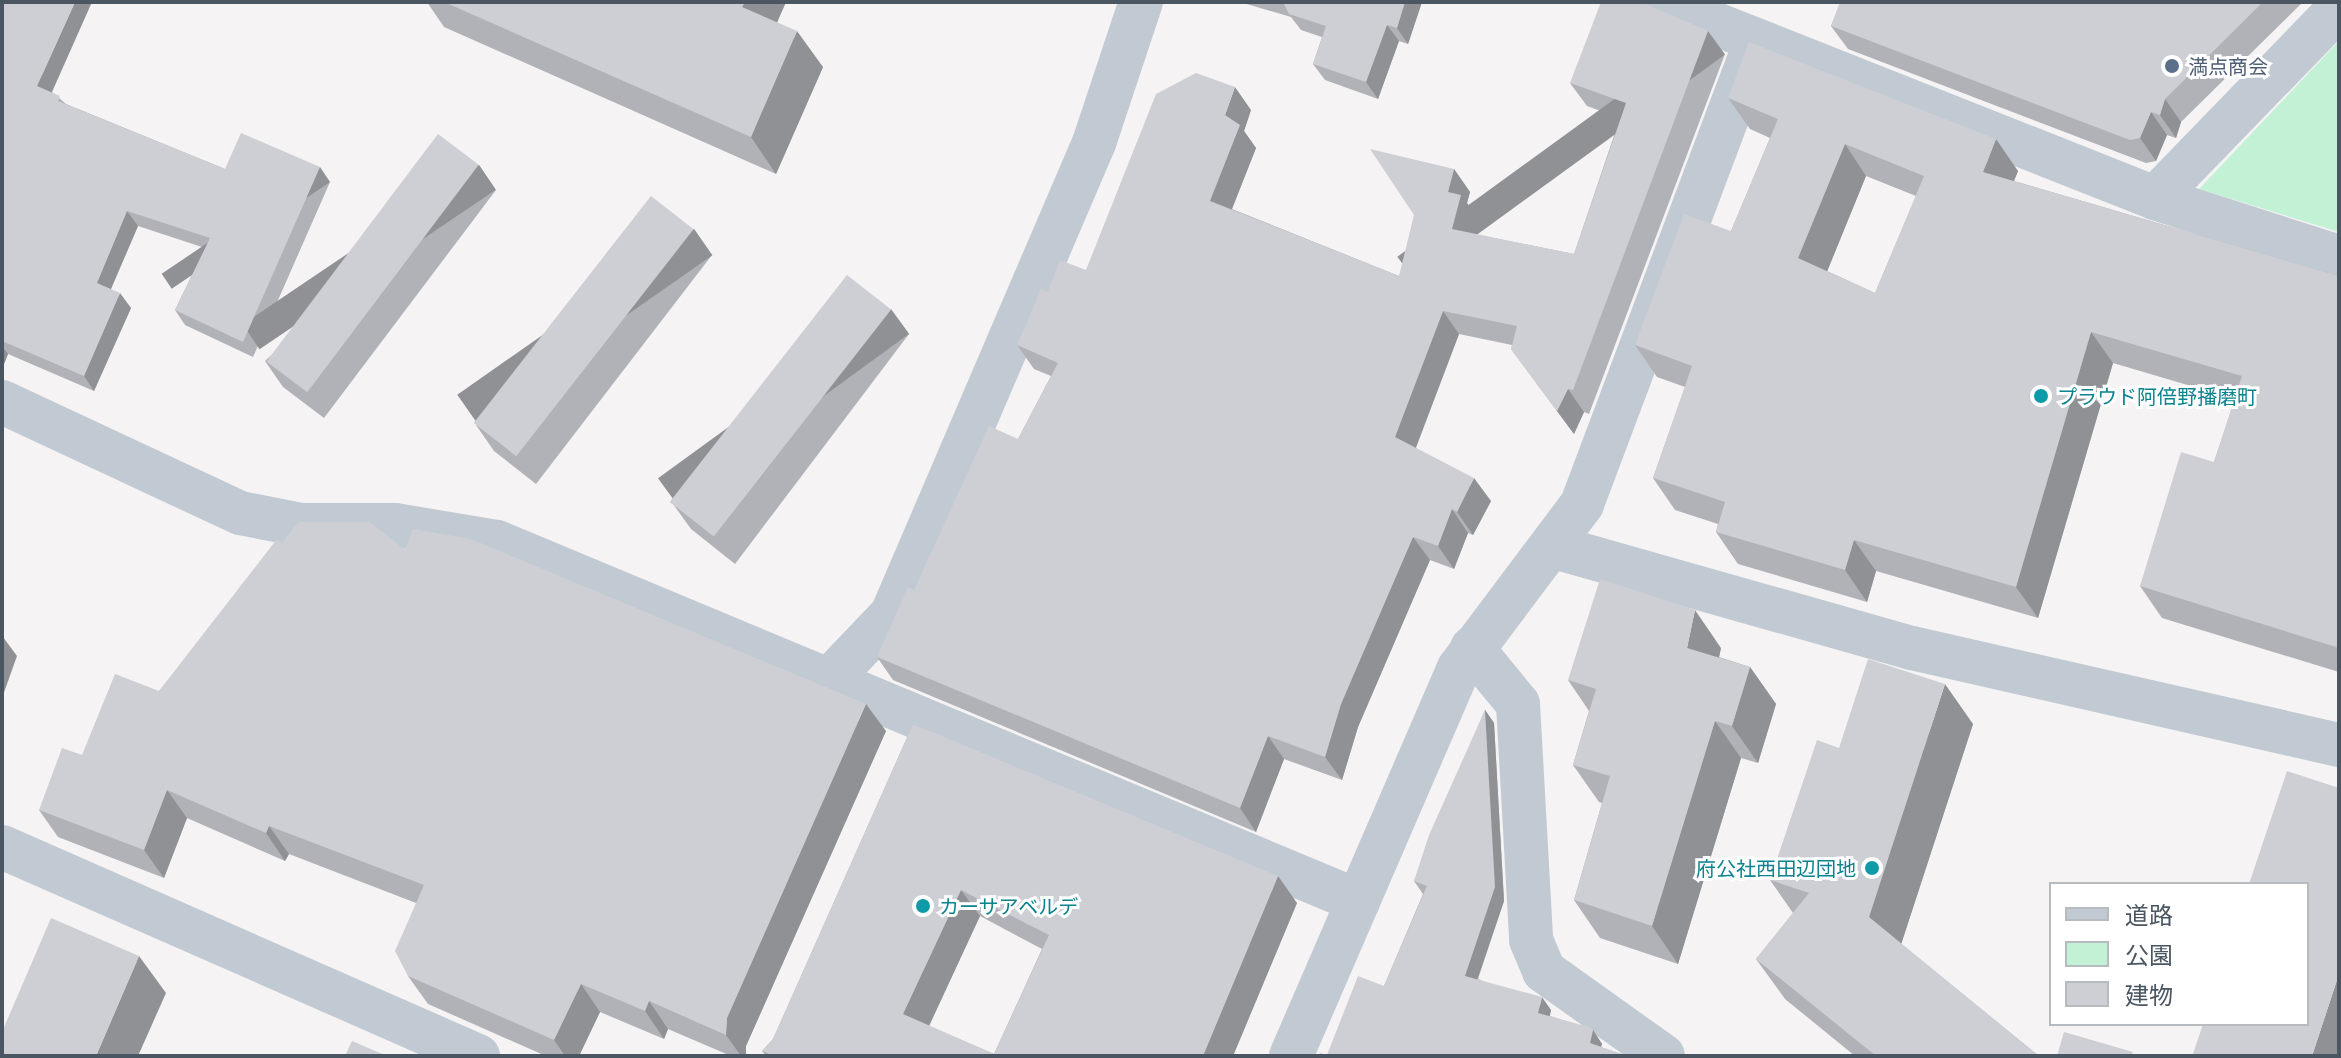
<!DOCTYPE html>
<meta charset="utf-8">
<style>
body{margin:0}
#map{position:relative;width:2341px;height:1058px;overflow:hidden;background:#f5f3f3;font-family:"Titillium Web","Noto Sans JP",sans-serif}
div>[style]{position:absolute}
.green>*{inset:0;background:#c3f1d5}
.minor>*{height:44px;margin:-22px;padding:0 22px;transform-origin:22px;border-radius:22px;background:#c1cad2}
.wall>*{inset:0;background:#b0b2b7}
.shaded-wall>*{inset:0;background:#909195;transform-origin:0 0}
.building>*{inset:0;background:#cdcfd5;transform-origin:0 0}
.dots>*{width:22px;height:22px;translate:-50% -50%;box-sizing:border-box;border:4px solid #fff;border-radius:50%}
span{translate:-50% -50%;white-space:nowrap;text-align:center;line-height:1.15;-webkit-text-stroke:6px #fff;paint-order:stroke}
.service-label{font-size:20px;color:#4e5e75}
.left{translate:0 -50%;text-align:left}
.culture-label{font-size:20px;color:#0d838f}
.right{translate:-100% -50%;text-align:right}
.frame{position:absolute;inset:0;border:4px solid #4a5661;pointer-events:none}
.legend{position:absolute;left:2049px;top:882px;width:260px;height:144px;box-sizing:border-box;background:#fff;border:2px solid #b7bbc0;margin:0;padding:10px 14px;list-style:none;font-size:24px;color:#4a5661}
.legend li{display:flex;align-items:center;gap:16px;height:40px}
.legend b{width:40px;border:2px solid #b7bbc0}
</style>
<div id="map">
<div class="green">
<div style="clip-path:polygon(2339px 41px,2339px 232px,2199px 189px)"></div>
</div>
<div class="minor">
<div style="left:1660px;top:2px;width:532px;rotate:21.6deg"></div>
<div style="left:2155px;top:198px;width:193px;rotate:17.8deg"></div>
<div style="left:2155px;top:198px;width:264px;rotate:-45.9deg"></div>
<div style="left:2px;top:402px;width:263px;rotate:25deg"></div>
<div style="left:240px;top:513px;width:63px;rotate:11deg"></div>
<div style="left:302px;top:525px;width:93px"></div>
<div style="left:395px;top:525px;width:103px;rotate:9.5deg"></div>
<div style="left:497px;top:542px;width:933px;rotate:22.63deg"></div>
<div style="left:1551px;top:546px;width:375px;rotate:15.8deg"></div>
<div style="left:1912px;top:648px;width:438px;rotate:12.8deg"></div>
<div style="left:1472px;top:648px;width:72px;rotate:50.6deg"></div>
<div style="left:1518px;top:704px;width:236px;rotate:86.8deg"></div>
<div style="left:1531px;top:940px;width:34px;rotate:67deg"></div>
<div style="left:1544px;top:971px;width:146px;rotate:35.5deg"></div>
<div style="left:829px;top:680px;width:91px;rotate:-46.3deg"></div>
<div style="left:892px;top:614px;width:512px;rotate:-66.79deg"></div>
<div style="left:1094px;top:143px;width:149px;rotate:-71.6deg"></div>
<div style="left:2px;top:847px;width:520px;rotate:23.71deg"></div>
<div style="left:1291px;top:1056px;width:423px;rotate:-66.6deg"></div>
<div style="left:1459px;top:668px;width:205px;rotate:-53.1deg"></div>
<div style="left:1582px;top:504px;width:494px;rotate:-69.4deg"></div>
</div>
<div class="wall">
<div style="clip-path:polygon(2px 2px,52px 92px,66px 104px,225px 169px,330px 182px,253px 357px,185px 325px,175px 310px,205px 248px,138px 226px,111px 289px,131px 308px,94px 391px,8px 354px,4px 364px,2px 363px)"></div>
<div style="clip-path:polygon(427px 2px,786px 2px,777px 22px,823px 67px,776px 174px,444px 27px)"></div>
<div style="clip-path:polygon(1240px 2px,1422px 2px,1408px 44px,1399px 41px,1378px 99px,1325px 80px,1313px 64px,1322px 37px,1301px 30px,1291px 17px)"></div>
<div style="clip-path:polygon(1834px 2px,2303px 2px,2181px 122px,2176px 138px,2167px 135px,2156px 161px,2146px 163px,1848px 49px,1831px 26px,1840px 4px)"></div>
<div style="clip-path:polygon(1725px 54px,1589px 414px,1584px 412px,1574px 434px,1511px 349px,1512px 345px,1459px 334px,1416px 448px,1491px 501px,1473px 535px,1468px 533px,1454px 569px,1430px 560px,1358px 727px,1342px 780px,1284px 759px,1256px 832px,893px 680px,877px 657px,914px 590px,1018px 439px,1051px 376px,1034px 369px,1017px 345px,1048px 292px,1086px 270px,1251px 110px,1244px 131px,1256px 148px,1232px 209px,1399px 276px,1454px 169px,1470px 192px,1467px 203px,1477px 218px,1473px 234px,1574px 254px,1620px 118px,1587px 106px,1570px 83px)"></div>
<div style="clip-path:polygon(evenodd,1728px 98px,2018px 171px,2014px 181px,2339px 276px,2339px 672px,2162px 618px,2140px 586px,2214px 462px,2235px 399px,2113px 363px,2038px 618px,1876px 571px,1867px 602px,1738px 564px,1716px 532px,1718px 524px,1675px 510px,1653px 478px,1685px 387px,1657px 377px,1635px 345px,1731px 231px,1770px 138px,1750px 129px,1728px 98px,1866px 176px,1916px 196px,1875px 293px,1827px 271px,1866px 176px)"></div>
<div style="clip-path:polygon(479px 165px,496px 190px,324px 418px,283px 387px,265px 361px)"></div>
<div style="clip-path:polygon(694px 229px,712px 255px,536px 484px,494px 451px,476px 425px)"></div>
<div style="clip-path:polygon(909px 334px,735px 564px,691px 529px,673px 504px)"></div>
<div style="clip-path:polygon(282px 543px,405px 550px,886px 731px,746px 1046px,746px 1056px,731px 1056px,668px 1029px,664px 1039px,600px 1012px,579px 1056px,546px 1056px,428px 1004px,408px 976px,416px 903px,289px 854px,285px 861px,187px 818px,164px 878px,58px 837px,39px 810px,82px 755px,159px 691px)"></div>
<div style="clip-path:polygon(1721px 648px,1719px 657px,1750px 667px,1776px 704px,1758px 763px,1741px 758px,1678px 964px,1600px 938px,1574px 900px,1602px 803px,1599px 802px,1573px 765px,1589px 711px,1568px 680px)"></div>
<div style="clip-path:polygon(1485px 710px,1494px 723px,1504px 901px,1478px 979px,1551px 1010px,1550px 1016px,1593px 1030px,1602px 1044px,1327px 1055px,1384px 986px,1423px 894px,1414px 881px)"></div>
<div style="clip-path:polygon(evenodd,913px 724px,1297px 903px,1233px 1056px,766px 1056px,762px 1051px,773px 1039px,913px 724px,980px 916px,1042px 949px,994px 1054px,929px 1026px,980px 916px)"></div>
<div style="clip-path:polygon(1973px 724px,1901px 944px,2039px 1056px,1855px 1056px,1785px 999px,1756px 959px,1793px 913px,1770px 880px,1839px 748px)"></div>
</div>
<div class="shaded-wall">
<div style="clip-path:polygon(75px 2px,92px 2px,48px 101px,37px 86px)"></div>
<div style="clip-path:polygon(745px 2px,786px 2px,768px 43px,742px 7px)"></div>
<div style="clip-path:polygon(1405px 2px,1422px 2px,1408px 44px,1397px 28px)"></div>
<div style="clip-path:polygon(1387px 25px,1399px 41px,1378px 99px,1366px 82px)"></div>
<div style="clip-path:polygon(797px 31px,823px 67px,776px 174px,751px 137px)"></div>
<div style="left:1708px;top:31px;width:29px;height:384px;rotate:54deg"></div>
<div style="clip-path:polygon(1235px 87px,1251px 110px,1244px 131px,1256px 148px,1226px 224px,1210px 201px,1225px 115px)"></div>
<div style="clip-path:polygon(2165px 99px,2181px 122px,2176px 138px,2160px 115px)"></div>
<div style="clip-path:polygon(2151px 112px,2167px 135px,2156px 161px,2140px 138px)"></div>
<div style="clip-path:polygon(1996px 139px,2018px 171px,2005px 203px,1983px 172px)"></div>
<div style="clip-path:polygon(1845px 144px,1866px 176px,1820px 289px,1798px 258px)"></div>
<div style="left:479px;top:165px;width:30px;height:285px;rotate:56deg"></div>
<div style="left:320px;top:167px;width:18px;height:191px;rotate:56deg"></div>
<div style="clip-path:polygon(1454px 169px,1470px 192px,1467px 203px,1477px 218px,1469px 253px,1452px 229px,1448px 192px)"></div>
<div style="clip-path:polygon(127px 211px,138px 226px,107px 298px,97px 283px)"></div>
<div style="left:694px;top:229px;width:32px;height:289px;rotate:55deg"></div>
<div style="clip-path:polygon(120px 293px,131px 308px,94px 391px,84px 376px)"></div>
<div style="left:891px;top:309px;width:31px;height:288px;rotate:54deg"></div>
<div style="clip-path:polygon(1443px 311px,1459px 334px,1411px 460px,1395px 437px)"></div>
<div style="clip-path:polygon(2091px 332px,2113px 363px,2038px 618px,2016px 587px)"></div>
<div style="clip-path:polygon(2px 346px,8px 354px,4px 364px,2px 362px)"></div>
<div style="clip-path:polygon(1568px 389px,1584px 412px,1574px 434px,1557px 411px)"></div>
<div style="clip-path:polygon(1474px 478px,1491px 501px,1473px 535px,1457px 512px)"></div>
<div style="clip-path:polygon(1452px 509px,1468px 533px,1454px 569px,1438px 546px)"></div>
<div style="clip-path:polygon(1413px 537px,1430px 560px,1358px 727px,1342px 780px,1325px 757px,1341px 704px)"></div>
<div style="clip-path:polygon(1854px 540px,1876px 571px,1867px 602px,1845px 570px)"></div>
<div style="clip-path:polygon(1695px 610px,1721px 648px,1713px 685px,1687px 648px)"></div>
<div style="clip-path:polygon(3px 637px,17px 656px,2px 698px,2px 640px)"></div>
<div style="clip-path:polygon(1750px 667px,1776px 704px,1758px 763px,1732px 726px)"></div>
<div style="clip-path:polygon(1945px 684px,1973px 724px,1897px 957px,1869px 917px)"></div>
<div style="clip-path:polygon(866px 704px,886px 731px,746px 1046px,746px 1056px,741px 1056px,726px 1035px,727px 1018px)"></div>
<div style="clip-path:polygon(1485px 710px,1494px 723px,1504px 901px,1474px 989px,1465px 976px)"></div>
<div style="clip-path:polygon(1715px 721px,1741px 758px,1678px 964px,1652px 926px)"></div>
<div style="clip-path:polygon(1268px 736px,1284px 759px,1256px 832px,1240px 808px)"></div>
<div style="clip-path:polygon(167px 790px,187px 818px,164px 878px,144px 850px)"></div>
<div style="clip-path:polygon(269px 826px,289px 854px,285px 861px,266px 833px)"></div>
<div style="clip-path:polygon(1278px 876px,1297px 903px,1233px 1056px,1203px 1056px)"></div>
<div style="clip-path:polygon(961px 890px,980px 916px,922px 1041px,903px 1014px)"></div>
<div style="clip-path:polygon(139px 956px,166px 993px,138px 1056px,96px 1056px)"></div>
<div style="clip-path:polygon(2339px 974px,2339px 1056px,2312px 1056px)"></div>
<div style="clip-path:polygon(581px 984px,600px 1012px,579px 1056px,565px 1056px,554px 1040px)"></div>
<div style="clip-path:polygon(1542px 997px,1551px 1010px,1547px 1026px,1538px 1013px)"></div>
<div style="clip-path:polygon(649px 1001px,668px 1029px,664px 1039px,645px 1011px)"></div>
<div style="clip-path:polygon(1593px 1030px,1602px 1044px,1599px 1056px,1590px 1043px)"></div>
</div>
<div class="building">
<div style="clip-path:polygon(2px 2px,75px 2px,37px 86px,60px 96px,58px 101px,225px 169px,241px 133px,320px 167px,243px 342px,175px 310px,210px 238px,127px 211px,97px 283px,120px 293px,84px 376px,2px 341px)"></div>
<div style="clip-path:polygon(444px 2px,745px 2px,742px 7px,797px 31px,751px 137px)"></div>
<div style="clip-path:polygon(1283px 2px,1405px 2px,1397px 28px,1387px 25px,1366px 82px,1313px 64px,1326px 26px,1289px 14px)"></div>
<div style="clip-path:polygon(1601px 2px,1641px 2px,1708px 31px,1573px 390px,1568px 389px,1557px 411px,1511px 349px,1517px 326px,1443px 311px,1395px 437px,1474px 478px,1457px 512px,1452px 509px,1438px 546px,1413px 537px,1341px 704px,1325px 757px,1268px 736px,1240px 808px,877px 657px,908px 587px,914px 590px,989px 426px,1018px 439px,1058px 363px,1017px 345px,1041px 289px,1048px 292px,1060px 260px,1086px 270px,1156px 94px,1196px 73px,1235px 87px,1225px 115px,1240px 125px,1210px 201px,1399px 276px,1414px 215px,1370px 149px,1454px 169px,1448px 192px,1461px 195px,1452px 229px,1574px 254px,1626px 103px,1570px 83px)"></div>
<div style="clip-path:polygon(1840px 2px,2263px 2px,2165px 99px,2160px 115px,2151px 112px,2140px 138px,2130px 140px,1831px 26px)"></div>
<div style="clip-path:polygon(evenodd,1749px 42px,1996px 139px,1983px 172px,2339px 276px,2339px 648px,2140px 586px,2181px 452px,2214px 462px,2242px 376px,2091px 332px,2016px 587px,1854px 540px,1845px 570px,1716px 532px,1725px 502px,1653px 478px,1692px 366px,1635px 345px,1684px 214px,1731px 231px,1778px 119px,1728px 98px,1749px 42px,1845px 144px,1924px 176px,1875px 293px,1798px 258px,1845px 144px)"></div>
<div style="left:438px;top:134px;width:51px;height:285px;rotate:37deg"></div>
<div style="left:651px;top:196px;width:54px;height:288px;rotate:38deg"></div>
<div style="left:847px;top:275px;width:56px;height:288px;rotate:38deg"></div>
<div style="clip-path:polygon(298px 522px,370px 522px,405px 550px,413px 529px,471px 539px,866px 704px,727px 1018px,726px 1035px,649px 1001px,645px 1011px,581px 984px,554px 1040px,408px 976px,395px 951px,424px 885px,269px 826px,266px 833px,167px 790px,144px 850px,39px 810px,62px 748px,82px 755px,115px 674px,159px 691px,277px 539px,282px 543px)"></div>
<div style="clip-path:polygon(1600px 579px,1695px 610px,1687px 648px,1750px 667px,1732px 726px,1715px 721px,1652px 926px,1574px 900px,1610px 776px,1573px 765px,1596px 689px,1568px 680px)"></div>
<div style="clip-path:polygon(1868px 659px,1945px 684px,1869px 917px,2039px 1056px,1876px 1056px,1756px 959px,1809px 893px,1770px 880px,1817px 740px,1839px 748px)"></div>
<div style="clip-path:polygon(1485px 710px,1495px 887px,1465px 976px,1542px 997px,1538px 1013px,1589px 1027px,1593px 1030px,1590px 1043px,1628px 1056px,1319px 1056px,1320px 1053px,1327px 1055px,1358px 976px,1384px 986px,1427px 886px,1414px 881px,1429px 835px)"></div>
<div style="clip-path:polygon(evenodd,913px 724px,1278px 876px,1203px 1056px,767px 1056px,768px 1053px,762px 1051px,773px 1039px,913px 724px,961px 890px,1049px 935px,994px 1054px,903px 1014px,961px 890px)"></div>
<div style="clip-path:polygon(2287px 771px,2339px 788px,2339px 974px,2312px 1056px,2199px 1056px,2193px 1054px,2203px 1024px,2307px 1024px,2307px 884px,2249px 884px)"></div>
<div style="clip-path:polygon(51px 918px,139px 956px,96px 1056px,2px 1056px,2px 1032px)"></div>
<div style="clip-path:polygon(2064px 1032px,2133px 1052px,2130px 1056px,2057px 1056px)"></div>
<div style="clip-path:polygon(352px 1041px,387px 1056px,345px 1056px)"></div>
</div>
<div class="dots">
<div style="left:2172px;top:66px;background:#5c6f8a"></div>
<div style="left:2041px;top:396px;background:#0f9aa8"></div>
<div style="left:1872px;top:868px;background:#0f9aa8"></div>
<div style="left:923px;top:906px;background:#0f9aa8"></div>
</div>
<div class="service-label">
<span class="left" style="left:2188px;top:66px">満点商会</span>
</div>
<div class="culture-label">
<span class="left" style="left:2057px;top:396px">プラウド阿倍野播磨町</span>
<span class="right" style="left:1856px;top:868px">府公社西田辺団地</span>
<span class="left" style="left:939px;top:906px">カーサアベルデ</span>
</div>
<div class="frame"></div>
<ul class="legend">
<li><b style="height:10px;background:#c1cad2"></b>道路</li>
<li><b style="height:22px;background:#c3f1d5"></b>公園</li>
<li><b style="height:22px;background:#cdcfd5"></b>建物</li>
</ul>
</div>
